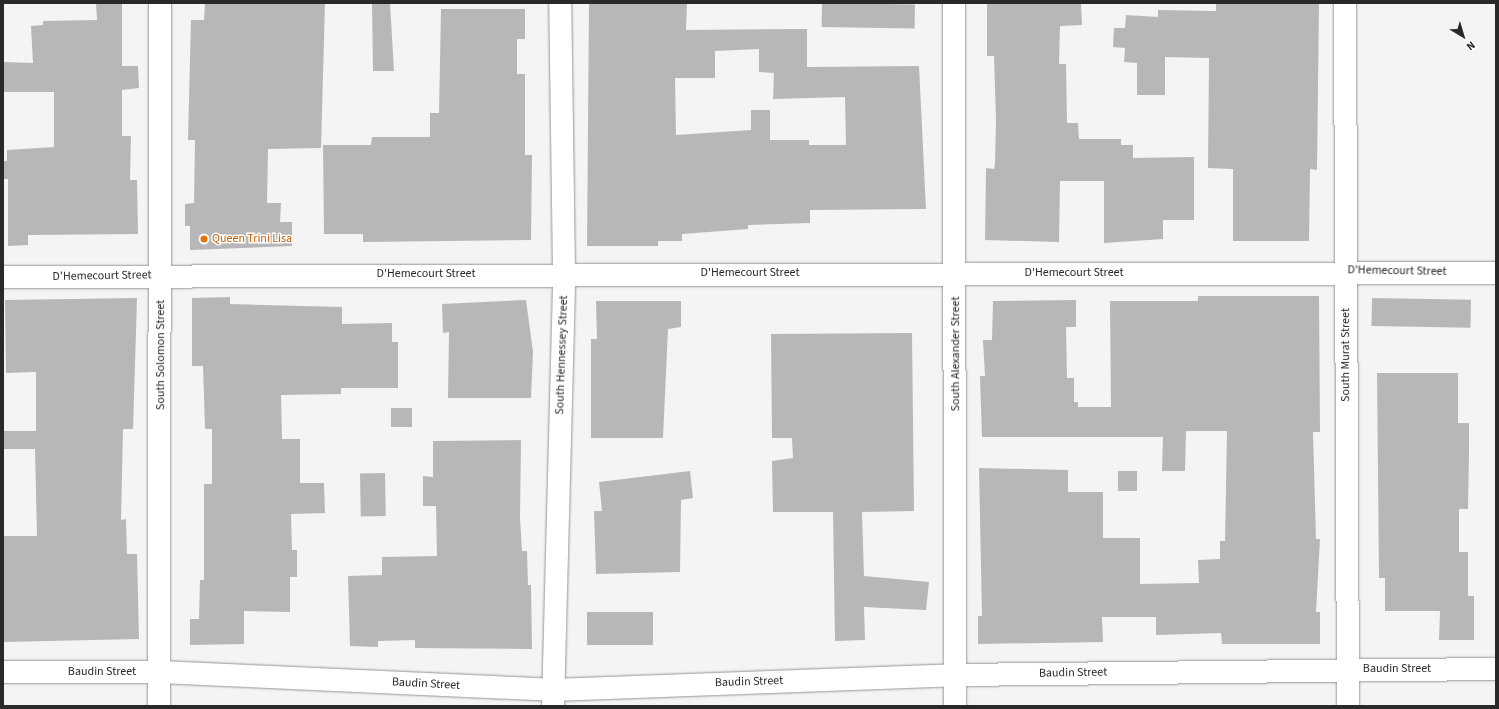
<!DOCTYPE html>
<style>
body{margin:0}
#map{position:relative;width:1499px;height:709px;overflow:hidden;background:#f4f4f6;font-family:"Source Sans 3",sans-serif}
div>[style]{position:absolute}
.building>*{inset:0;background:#b7b7b9;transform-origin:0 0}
.roads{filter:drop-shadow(0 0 1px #959597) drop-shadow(0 0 1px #959597)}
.street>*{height:22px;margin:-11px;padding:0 11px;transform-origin:11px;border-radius:11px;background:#fff}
.dots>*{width:11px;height:11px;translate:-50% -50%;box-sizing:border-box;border:2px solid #fff;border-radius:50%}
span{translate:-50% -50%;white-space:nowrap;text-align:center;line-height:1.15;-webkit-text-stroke:3px #fff;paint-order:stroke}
.food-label{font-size:12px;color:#c56008}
.left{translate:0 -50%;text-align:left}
.street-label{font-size:12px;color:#29292a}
.frame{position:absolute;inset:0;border:4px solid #29292a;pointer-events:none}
.north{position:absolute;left:1443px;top:16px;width:40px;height:40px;-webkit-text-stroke:3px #fff;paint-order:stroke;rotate:142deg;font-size:11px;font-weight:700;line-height:16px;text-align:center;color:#29292a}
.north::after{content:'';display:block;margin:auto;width:14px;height:18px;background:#29292a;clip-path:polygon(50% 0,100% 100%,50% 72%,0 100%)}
</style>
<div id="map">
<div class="building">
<div style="clip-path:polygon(96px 3px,122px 3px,122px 66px,138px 66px,139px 88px,122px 90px,122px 136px,131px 136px,130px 180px,137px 180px,138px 234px,28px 235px,28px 245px,8px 246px,8px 179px,3px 179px,3px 161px,7px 161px,7px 150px,54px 147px,54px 92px,3px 92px,3px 62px,33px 63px,31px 26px,43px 25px,43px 21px,97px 20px)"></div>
<div style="clip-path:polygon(205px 3px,325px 3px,321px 148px,268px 149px,267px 203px,281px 203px,280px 222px,292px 222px,292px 246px,190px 250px,190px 226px,185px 226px,185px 204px,194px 203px,195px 140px,188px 140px,191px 20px,204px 20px)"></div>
<div style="clip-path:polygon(372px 3px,390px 3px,394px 71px,373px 71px)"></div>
<div style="clip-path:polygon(evenodd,589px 3px,687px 3px,686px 30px,807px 29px,807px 67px,919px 66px,926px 209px,810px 210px,810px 223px,748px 225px,748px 229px,682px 234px,682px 241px,658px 241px,658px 246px,587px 246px,589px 3px,759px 49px,759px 72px,774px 73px,773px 99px,845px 97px,846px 145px,809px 145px,809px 140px,770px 140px,770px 110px,751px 110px,751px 130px,676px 135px,675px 78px,715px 78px,715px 51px,759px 49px)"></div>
<div style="left:822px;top:3px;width:93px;height:24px;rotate:1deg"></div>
<div style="clip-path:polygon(987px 3px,1081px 3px,1082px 25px,1060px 26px,1059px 64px,1066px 64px,1067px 123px,1078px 123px,1079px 139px,1121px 139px,1121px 145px,1133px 145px,1133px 158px,1194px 157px,1194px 220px,1163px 220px,1163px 239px,1104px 243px,1104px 181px,1060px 181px,1059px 242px,985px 240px,986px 168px,994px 169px,995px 163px,996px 120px,994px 56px,987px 56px)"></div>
<div style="clip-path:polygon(1216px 3px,1319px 3px,1317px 170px,1310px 169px,1309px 241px,1233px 241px,1233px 169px,1208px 168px,1209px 58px,1165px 57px,1165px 95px,1137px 95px,1137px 63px,1124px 62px,1125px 48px,1113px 47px,1114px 28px,1125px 28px,1126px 15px,1158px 17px,1158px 10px,1216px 11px)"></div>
<div style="clip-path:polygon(441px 9px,525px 9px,525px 39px,517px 39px,517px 74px,525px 74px,525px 155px,532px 155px,531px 240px,363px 242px,363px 234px,324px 234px,323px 145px,371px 145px,372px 137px,430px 137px,430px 113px,439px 113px)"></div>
<div style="clip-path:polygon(1198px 296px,1319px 296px,1320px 432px,1313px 432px,1316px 539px,1320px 539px,1316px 612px,1320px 612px,1320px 644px,1222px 644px,1221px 633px,1156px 635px,1156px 617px,1102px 617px,1103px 642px,978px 644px,978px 616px,982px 616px,979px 468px,1068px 470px,1068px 492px,1103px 492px,1103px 538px,1140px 538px,1140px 584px,1199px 583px,1198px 560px,1220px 559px,1220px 541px,1225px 541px,1227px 431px,1186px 431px,1185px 471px,1162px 471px,1163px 437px,982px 437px,980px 376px,985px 376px,983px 340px,992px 340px,993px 301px,1076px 300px,1076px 327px,1066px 327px,1067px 378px,1074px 378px,1074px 402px,1078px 402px,1078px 407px,1111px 407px,1110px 301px,1198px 301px)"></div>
<div style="clip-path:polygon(230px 297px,230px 304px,342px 307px,342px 324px,392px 323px,392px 342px,398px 342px,398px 388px,341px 388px,341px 394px,281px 395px,282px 439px,300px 439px,300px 483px,324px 483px,325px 513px,291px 514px,292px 550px,297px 550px,297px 577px,290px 577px,290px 612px,244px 611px,244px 644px,190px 645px,190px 619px,199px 619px,200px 580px,204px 580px,204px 484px,212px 484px,212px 429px,205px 429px,203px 366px,192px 366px,192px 298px)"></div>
<div style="clip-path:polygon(137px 298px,133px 429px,123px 429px,121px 520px,126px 519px,127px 554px,137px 554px,139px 639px,3px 642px,3px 536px,37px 536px,35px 449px,4px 449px,4px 431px,36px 431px,36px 372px,6px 373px,5px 300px)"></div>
<div style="left:1372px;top:298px;width:99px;height:28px;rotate:1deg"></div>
<div style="clip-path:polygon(526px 300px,533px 352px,531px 398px,448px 398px,449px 332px,443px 333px,442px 304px)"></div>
<div style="clip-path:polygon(596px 301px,681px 301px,681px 327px,668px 329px,663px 438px,591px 438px,591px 339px,597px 339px)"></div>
<div style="clip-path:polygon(912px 333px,914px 511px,862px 512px,864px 576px,929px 582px,926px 610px,864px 607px,865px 640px,835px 641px,833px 512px,773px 512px,772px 461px,793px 458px,792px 438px,772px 438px,771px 334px)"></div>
<div style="clip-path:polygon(1377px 373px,1458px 373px,1458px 423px,1469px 423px,1469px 453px,1468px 509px,1459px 509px,1459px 552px,1468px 552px,1468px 596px,1474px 596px,1474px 640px,1439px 640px,1440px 611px,1385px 611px,1385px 578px,1379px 578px)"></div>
<div style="left:391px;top:408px;width:21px;height:19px"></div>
<div style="clip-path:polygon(521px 440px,520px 518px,522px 551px,527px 551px,528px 585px,531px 585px,532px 649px,415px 648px,415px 640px,378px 641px,378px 647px,350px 646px,348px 576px,382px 575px,382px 557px,437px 556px,436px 506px,423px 506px,423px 476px,433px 477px,433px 441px)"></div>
<div style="clip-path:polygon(690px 471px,693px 498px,681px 500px,680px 572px,596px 574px,594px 511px,602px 511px,599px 482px)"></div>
<div style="left:1118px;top:471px;width:19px;height:20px"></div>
<div style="left:385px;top:473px;width:43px;height:25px;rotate:89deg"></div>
<div style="left:653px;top:612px;width:33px;height:66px;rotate:90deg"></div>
</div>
<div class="roads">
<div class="street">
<div style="left:954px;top:3px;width:703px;rotate:89.92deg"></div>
<div style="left:1345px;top:3px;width:703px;rotate:89.76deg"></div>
<div style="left:3px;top:277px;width:1493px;rotate:-0.15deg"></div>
<div style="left:3px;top:672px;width:157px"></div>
<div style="left:160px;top:672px;width:393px;rotate:2.6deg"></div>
<div style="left:553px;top:690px;width:402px;rotate:-2.1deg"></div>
<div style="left:955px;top:675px;width:541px;rotate:-0.64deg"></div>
<div style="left:159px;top:706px;width:703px;rotate:-89.92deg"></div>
<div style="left:553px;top:706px;width:433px;rotate:-88.5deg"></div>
<div style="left:564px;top:273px;width:270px;rotate:-90.8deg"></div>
</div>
</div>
<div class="dots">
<div style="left:204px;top:239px;background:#e8710a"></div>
</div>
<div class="food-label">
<span class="left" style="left:212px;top:239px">Queen Trini Lisa</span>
</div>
<div class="street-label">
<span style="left:1397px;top:271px;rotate:1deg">D'Hemecourt Street</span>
<span style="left:750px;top:273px">D'Hemecourt Street</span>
<span style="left:1074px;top:273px">D'Hemecourt Street</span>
<span style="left:426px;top:274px">D'Hemecourt Street</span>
<span style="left:102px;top:276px;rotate:-1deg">D'Hemecourt Street</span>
<span style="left:956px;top:354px;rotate:-90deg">South Alexander Street</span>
<span style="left:161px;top:355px;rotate:-90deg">South Solomon Street</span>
<span style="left:562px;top:355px;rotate:-88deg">South Hennessey Street</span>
<span style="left:1346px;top:355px;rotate:-90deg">South Murat Street</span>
<span style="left:1397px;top:669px">Baudin Street</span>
<span style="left:102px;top:672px">Baudin Street</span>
<span style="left:1073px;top:673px;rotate:-1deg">Baudin Street</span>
<span style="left:749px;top:682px;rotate:-2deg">Baudin Street</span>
<span style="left:426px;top:684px;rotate:3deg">Baudin Street</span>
</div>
<div class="frame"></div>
<div class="north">N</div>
</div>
